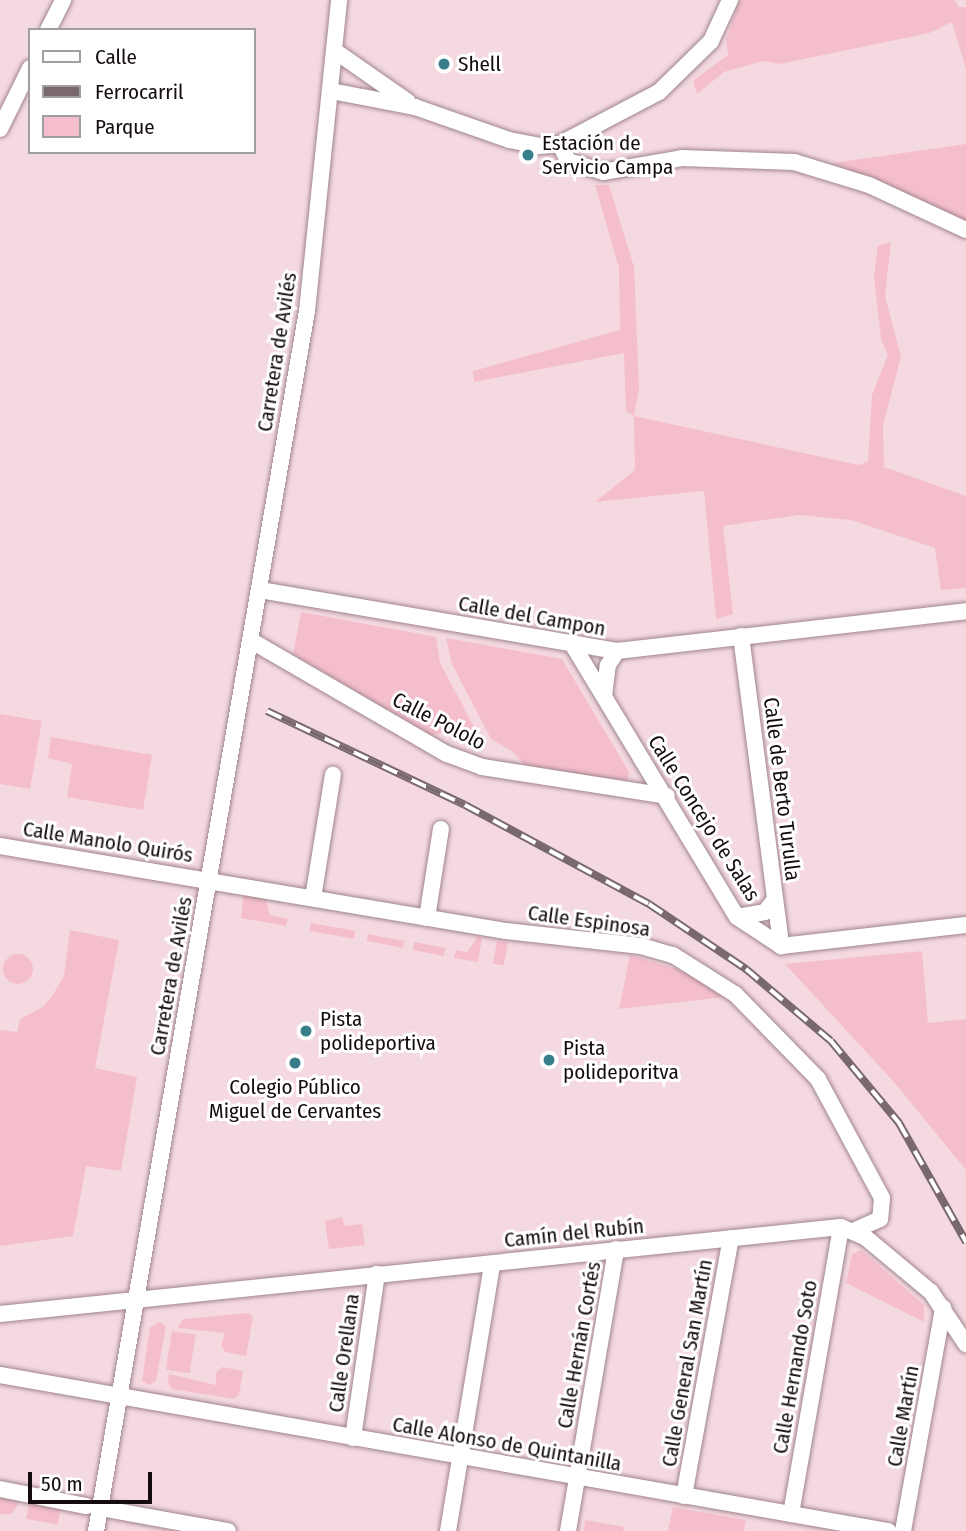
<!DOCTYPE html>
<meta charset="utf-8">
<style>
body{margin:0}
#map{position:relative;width:966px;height:1531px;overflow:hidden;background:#f5d9e1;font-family:"Fira Sans Condensed",sans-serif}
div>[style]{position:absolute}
.green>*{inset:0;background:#f5becd;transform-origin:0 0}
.round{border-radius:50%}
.roads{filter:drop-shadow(0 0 2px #9f858c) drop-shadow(0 0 2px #9f858c)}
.minor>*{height:16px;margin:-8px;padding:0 8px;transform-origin:8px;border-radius:8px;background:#fff}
.rail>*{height:8px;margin-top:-4px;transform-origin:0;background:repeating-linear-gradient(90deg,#fff 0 16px,#79686c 0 32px);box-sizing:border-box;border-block:2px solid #79686c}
.dots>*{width:19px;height:19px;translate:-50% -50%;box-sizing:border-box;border:4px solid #fff;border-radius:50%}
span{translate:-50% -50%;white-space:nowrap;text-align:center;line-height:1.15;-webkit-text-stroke:6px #fff;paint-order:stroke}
.poi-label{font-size:21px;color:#150c0e}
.left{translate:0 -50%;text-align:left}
.street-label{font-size:21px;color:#150c0e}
.legend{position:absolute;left:28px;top:28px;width:228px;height:126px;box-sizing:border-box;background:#fff;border:2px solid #a19e9f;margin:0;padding:9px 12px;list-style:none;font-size:21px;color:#150c0e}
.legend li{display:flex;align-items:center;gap:14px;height:35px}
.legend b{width:35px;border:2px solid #a19e9f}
.scale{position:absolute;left:28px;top:1472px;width:124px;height:32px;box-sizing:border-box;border:4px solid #150c0e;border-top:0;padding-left:9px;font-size:21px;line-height:24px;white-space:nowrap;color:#150c0e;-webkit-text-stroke:5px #fff;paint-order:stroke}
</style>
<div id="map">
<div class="green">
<div style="clip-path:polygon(740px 0,955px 0,958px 7px,966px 7px,966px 69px,952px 22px,929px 33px,780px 64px,763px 61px,724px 72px,697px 94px,693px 81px,728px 55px,726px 40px)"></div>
<div style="clip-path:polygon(966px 144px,966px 222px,833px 163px)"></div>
<div style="clip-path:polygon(595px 185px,609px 185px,634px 267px,639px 388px,634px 416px,859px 465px,868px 461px,872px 395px,888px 355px,881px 339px,874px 277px,878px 246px,891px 242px,885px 296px,901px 357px,883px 425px,884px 467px,966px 496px,966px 588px,941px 590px,935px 548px,851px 520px,799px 515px,723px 526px,733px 614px,716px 619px,704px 491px,595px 502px,635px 470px,634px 416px,626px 411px,624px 353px,474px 382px,473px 371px,620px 330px,619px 268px)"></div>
<div style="clip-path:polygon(301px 612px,436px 637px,440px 663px,479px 736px,458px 730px,431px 735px,293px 654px)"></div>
<div style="clip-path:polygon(446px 638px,562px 659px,629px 772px,628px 780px,528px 769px,512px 751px,491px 739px,452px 664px)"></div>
<div style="clip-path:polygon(0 714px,42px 721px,30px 789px,0 784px)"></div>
<div style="clip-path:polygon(51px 737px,152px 755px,143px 810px,67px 797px,72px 764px,48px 758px)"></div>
<div style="clip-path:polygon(244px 894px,265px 898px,270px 915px,288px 919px,286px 926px,241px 918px)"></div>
<div style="left:311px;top:923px;width:45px;height:8px;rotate:10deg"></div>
<div style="clip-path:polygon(70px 930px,119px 940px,95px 1068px,137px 1077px,121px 1171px,86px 1166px,73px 1236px,0 1246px,0 1030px,17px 1032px,20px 1019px,43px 1007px,54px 993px,64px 976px)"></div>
<div style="left:368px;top:934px;width:37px;height:7px;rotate:11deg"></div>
<div style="clip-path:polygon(478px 937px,482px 938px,478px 962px,454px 958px,456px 950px,467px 952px)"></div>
<div style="left:497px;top:941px;width:11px;height:23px;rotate:10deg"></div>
<div style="left:414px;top:942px;width:32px;height:8px;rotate:11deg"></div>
<div style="clip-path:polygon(922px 951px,928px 1023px,966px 1019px,966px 1170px,893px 1081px,785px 964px)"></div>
<div class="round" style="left:3px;top:954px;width:30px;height:30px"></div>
<div style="clip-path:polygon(630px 955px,690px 973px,725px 997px,619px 1009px)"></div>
<div style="clip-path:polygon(342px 1217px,345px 1226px,362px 1224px,365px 1245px,329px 1249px,325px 1221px)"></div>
<div style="clip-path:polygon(861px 1250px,924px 1305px,924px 1322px,846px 1283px,852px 1254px)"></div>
<div style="clip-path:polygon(249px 1313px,253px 1317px,246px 1356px,225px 1352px,221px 1345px,225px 1333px,178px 1328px,183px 1319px)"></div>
<div style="clip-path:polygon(160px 1322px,166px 1326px,156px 1381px,149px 1385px,142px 1381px,150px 1327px)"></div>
<div style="left:172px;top:1331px;width:24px;height:39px;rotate:9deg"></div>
<div style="clip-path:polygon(222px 1367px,243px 1371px,239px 1395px,234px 1399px,172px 1389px,168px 1383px,169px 1374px,216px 1385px,216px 1373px)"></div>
<div style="clip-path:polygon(0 1494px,16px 1498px,18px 1505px,11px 1514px,0 1514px)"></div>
<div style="left:30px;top:1499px;width:32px;height:20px;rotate:11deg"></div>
<div style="clip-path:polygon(673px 1507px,746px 1520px,744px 1531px,668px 1531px)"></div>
<div style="clip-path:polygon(585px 1520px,624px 1527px,623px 1531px,584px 1531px)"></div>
</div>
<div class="roads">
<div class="minor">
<div style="left:48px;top:30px;width:34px;rotate:-63deg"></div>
<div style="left:335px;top:51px;width:89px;rotate:34.9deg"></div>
<div style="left:331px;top:91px;width:86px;rotate:10.8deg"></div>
<div style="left:415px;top:107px;width:100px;rotate:19.3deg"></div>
<div style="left:509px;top:140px;width:31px;rotate:11deg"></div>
<div style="left:539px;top:146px;width:21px;rotate:-5deg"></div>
<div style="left:560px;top:144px;width:112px;rotate:-27.7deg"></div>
<div style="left:659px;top:92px;width:73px;rotate:-44.4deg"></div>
<div style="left:711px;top:41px;width:45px;rotate:-65.1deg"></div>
<div style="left:0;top:129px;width:68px;rotate:-63.8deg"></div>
<div style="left:560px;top:144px;width:19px;rotate:65deg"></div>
<div style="left:568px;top:161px;width:37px;rotate:17deg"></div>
<div style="left:603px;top:172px;width:80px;rotate:-10deg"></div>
<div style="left:682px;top:158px;width:112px;rotate:2deg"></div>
<div style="left:794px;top:162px;width:78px;rotate:17deg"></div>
<div style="left:869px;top:185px;width:107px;rotate:24.9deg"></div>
<div style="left:260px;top:590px;width:362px;rotate:9.7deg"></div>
<div style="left:617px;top:651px;width:351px;rotate:-6.5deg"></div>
<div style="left:741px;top:636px;width:313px;rotate:82.6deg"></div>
<div style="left:250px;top:640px;width:228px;rotate:30.1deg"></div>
<div style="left:447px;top:754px;width:37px;rotate:20deg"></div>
<div style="left:482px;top:767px;width:187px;rotate:8.9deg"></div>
<div style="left:574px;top:647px;width:315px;rotate:58.9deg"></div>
<div style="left:737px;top:917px;width:53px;rotate:33.4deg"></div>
<div style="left:781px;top:946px;width:186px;rotate:-6.5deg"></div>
<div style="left:604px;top:696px;width:31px;rotate:-83deg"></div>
<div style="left:608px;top:665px;width:17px;rotate:-57deg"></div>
<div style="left:0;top:846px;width:513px;rotate:9.54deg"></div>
<div style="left:506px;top:931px;width:136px;rotate:6.3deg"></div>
<div style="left:641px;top:946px;width:33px;rotate:16deg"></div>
<div style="left:673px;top:955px;width:73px;rotate:32.2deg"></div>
<div style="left:735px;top:994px;width:119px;rotate:45.7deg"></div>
<div style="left:818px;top:1079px;width:135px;rotate:61.7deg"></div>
<div style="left:882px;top:1198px;width:21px;rotate:95deg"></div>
<div style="left:880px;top:1219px;width:27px;rotate:156deg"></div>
<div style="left:313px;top:898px;width:125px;rotate:-80.8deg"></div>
<div style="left:737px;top:917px;width:28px;rotate:-10deg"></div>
<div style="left:765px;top:912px;width:16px;rotate:-52deg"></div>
<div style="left:427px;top:918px;width:90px;rotate:-81.1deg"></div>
<div style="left:0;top:1314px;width:845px;rotate:-5.91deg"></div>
<div style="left:841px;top:1227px;width:26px;rotate:23deg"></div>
<div style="left:865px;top:1237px;width:86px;rotate:39.8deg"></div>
<div style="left:931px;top:1292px;width:63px;rotate:56.1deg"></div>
<div style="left:0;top:1375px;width:902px;rotate:9.96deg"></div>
<div style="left:353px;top:1438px;width:166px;rotate:-81.7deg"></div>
<div style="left:0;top:1489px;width:88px;rotate:11.2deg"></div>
<div style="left:684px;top:1496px;width:262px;rotate:-79.7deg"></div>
<div style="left:100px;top:1508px;width:130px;rotate:10.2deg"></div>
<div style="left:791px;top:1514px;width:291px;rotate:-80.1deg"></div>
<div style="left:96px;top:1531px;width:1238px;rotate:-80.19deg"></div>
<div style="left:307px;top:311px;width:313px;rotate:-84.1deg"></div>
<div style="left:448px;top:1531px;width:271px;rotate:-80.6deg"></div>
<div style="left:568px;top:1531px;width:286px;rotate:-80.3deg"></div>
<div style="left:903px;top:1531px;width:227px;rotate:-79.8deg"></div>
</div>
</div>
<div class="rail">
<div style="left:267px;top:711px;width:219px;rotate:25.4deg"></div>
<div style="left:465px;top:805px;width:209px;rotate:28.3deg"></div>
<div style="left:649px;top:904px;width:117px;rotate:33.8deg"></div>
<div style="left:746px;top:969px;width:111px;rotate:40.3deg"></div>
<div style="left:831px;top:1041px;width:107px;rotate:50.3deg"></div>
<div style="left:899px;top:1123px;width:137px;rotate:60.6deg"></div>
</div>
<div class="dots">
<div style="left:444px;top:64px;background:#387e8a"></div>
<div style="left:528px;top:155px;background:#387e8a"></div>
<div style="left:306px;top:1031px;background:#387e8a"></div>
<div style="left:549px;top:1060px;background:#387e8a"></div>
<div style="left:295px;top:1063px;background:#387e8a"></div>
</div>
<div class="poi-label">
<span class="left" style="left:458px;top:64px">Shell</span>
<span class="left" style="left:542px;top:155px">Estación de<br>Servicio Campa</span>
<span class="left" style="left:320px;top:1031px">Pista<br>polideportiva</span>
<span class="left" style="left:563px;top:1060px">Pista<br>polideporitva</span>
<span style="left:295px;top:1099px">Colegio Público<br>Miguel de Cervantes</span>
</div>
<div class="street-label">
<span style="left:277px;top:352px;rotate:-81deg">Carretera de Avilés</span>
<span style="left:532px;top:616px;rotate:10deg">Calle del Campon</span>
<span style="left:439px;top:721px;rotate:27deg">Calle Pololo</span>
<span style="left:782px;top:789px;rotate:83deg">Calle de Berto Turulla</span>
<span style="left:704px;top:818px;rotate:58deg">Calle Concejo de Salas</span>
<span style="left:108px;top:842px;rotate:9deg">Calle Manolo Quirós</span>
<span style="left:589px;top:921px;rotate:8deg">Calle Espinosa</span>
<span style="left:171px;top:976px;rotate:-80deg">Carretera de Avilés</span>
<span style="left:574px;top:1233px;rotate:-6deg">Camín del Rubín</span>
<span style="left:579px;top:1345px;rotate:-80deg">Calle Hernán Cortés</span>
<span style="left:344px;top:1353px;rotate:-82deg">Calle Orellana</span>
<span style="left:687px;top:1363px;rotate:-80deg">Calle General San Martín</span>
<span style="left:795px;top:1367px;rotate:-80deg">Calle Hernando Soto</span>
<span style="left:903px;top:1416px;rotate:-80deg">Calle Martín</span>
<span style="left:507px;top:1444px;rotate:10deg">Calle Alonso de Quintanilla</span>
</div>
<ul class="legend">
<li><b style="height:9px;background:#fff"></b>Calle</li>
<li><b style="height:9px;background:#79686c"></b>Ferrocarril</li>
<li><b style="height:19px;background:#f5becd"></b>Parque</li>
</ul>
<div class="scale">50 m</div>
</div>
